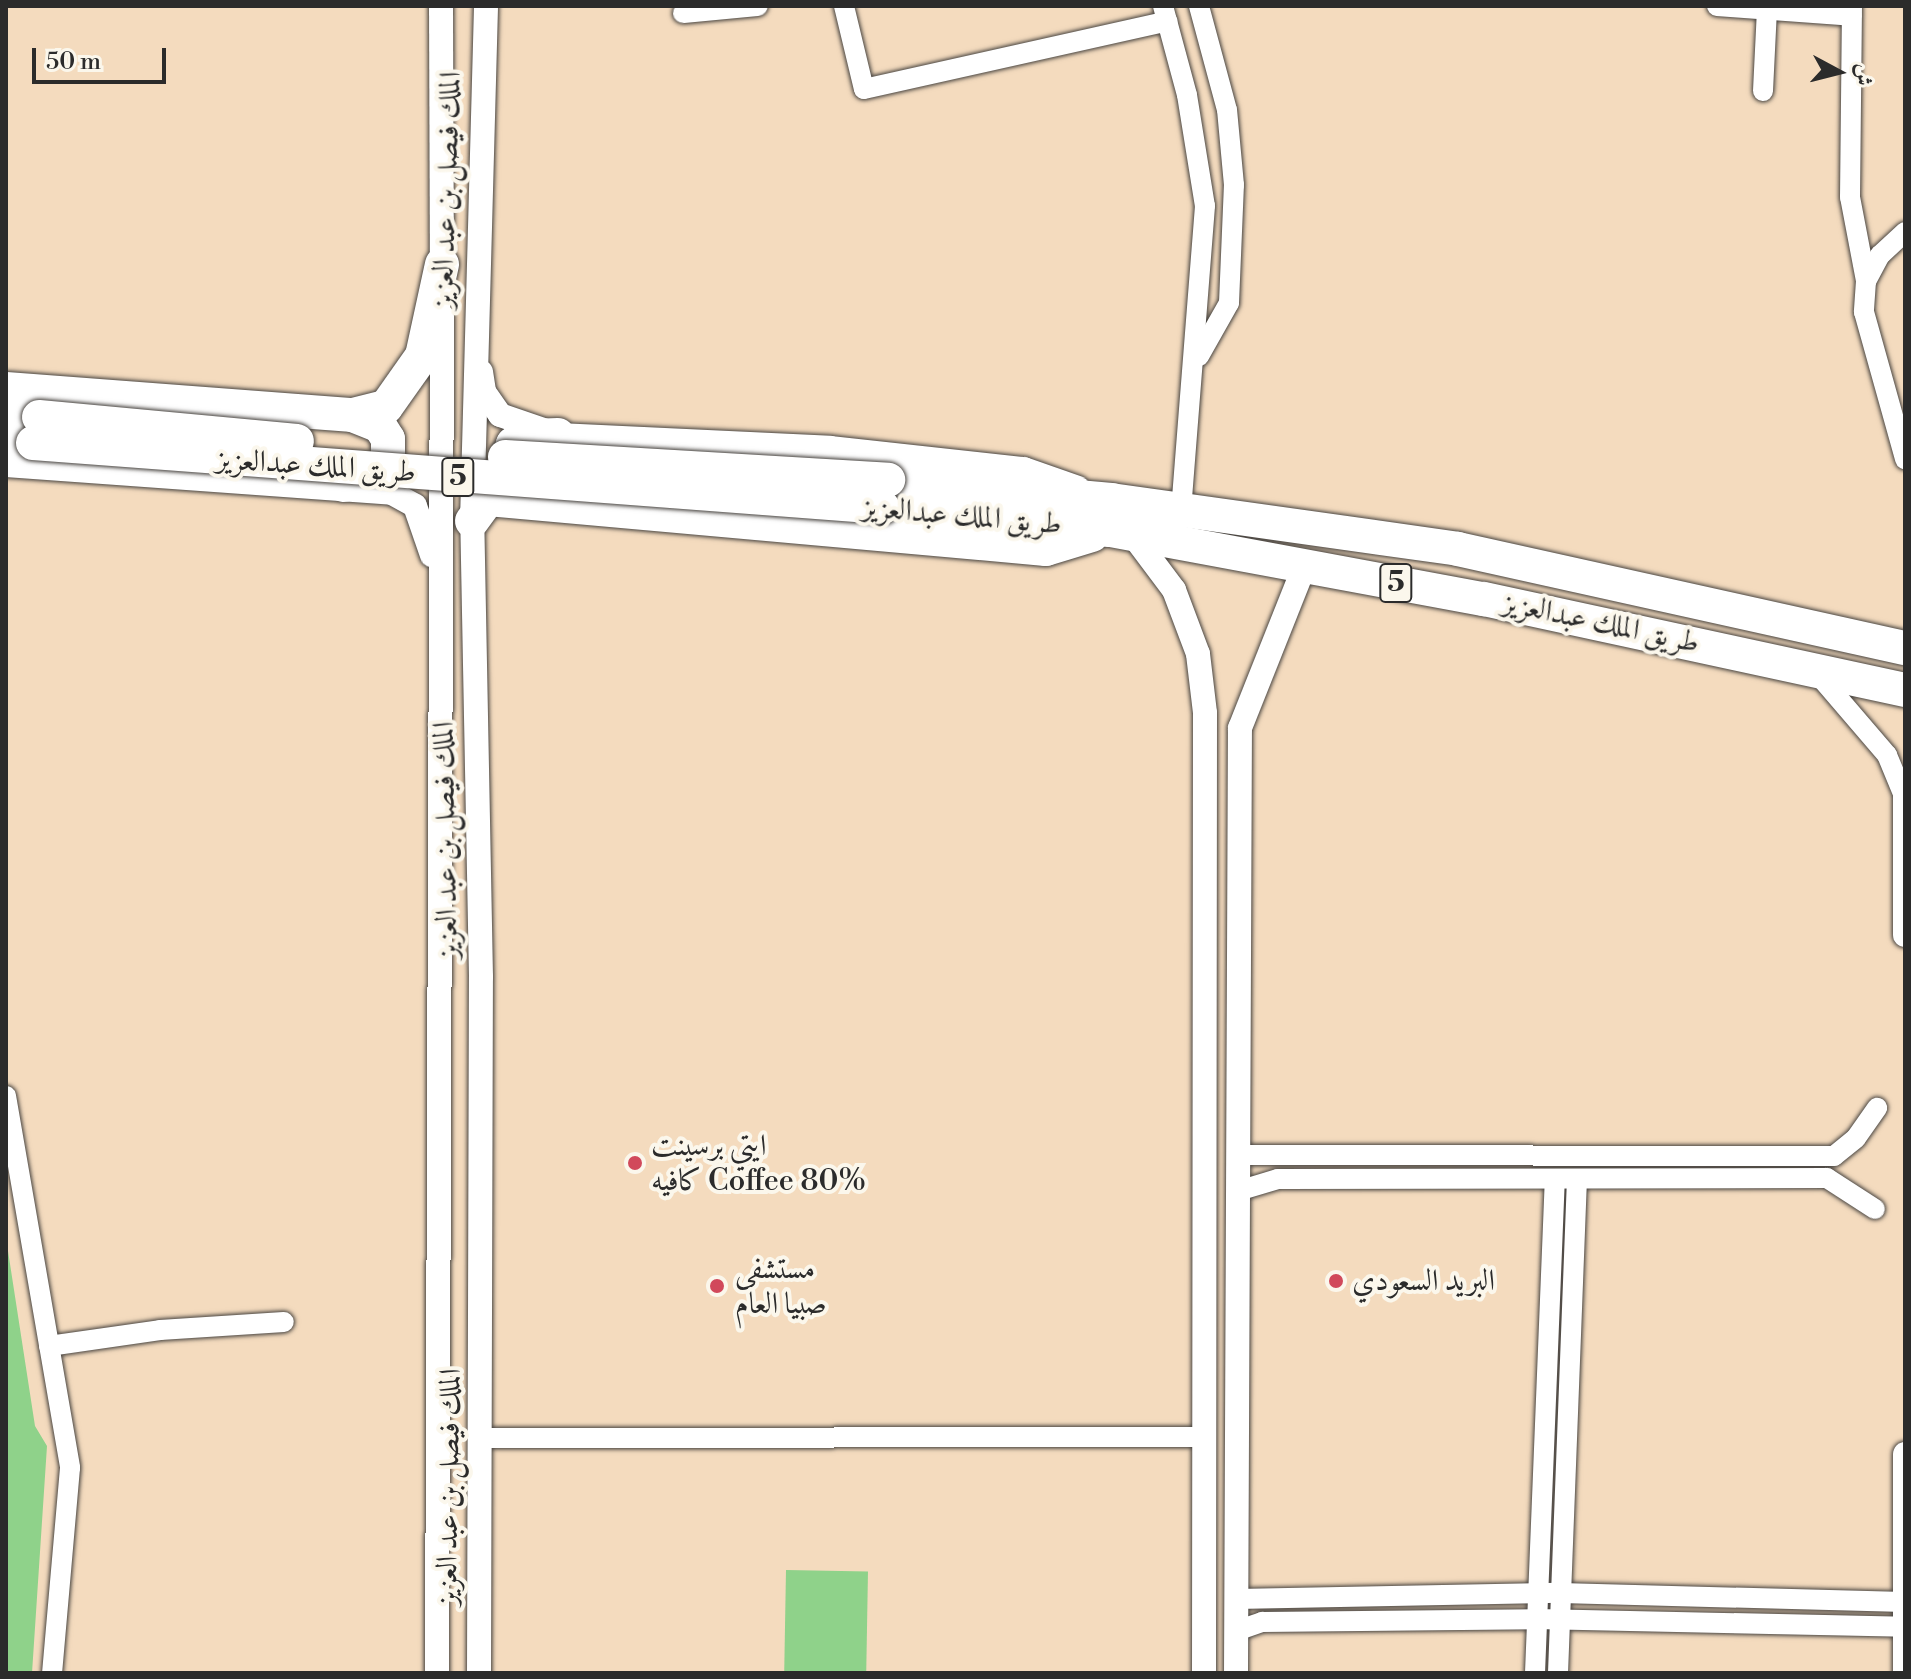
<!DOCTYPE html>
<meta charset="utf-8">
<style>
body{margin:0}
#map{position:relative;width:1911px;height:1679px;overflow:hidden;background:#f4dbbe;font-family:"Libre Bodoni",Amiri,serif}
div>[style]{position:absolute}
.green>*{inset:0;background:#8fd28a;transform-origin:0 0}
.roads{filter:drop-shadow(0 0 2px #494541) drop-shadow(0 0 2px #494541)}
.minor>*{height:20px;margin:-10px;padding:0 10px;transform-origin:10px;border-radius:10px;background:#fff}
.tertiary>*{height:24px;margin:-12px;padding:0 12px;transform-origin:12px;border-radius:12px;background:#fff}
.trunk>*{height:34px;margin:-17px;padding:0 17px;transform-origin:17px;border-radius:17px;background:#fff}
.bridges{filter:drop-shadow(0 0 2px #494541) drop-shadow(0 0 2px #494541)}
.trunk-bridge>*{height:34px;margin:-17px;padding:0 17px;transform-origin:17px;border-radius:17px;background:#fff}
.dots>*{width:22px;height:22px;translate:-50% -50%;box-sizing:border-box;border:4px solid #fbf7ec;border-radius:50%}
span{translate:-50% -50%;white-space:nowrap;text-align:center;line-height:1.15;-webkit-text-stroke:8px #fbf7ec;paint-order:stroke}
.shield-label span{padding:2px 6px;background:#fbf7ec;border:2px solid;border-radius:6px;-webkit-text-stroke-width:0}
.shield-label{font-size:28px;color:#2b2b2b;font-weight:700}
.street-label{font-size:30px;color:#2b2b2b}
.poi-label{font-size:30px;color:#2b2b2b}
.left{translate:0 -50%;text-align:left}
.frame{position:absolute;inset:0;border:8px solid #2b2b2b;pointer-events:none}
.north{position:absolute;left:1799px;top:32px;width:80px;height:80px;-webkit-text-stroke:6px #fbf7ec;paint-order:stroke;rotate:97deg;font-size:22px;font-weight:700;line-height:32px;text-align:center;color:#2b2b2b}
.north::after{content:'';display:block;margin:auto;width:28px;height:36px;background:#2b2b2b;clip-path:polygon(50% 0,100% 100%,50% 72%,0 100%)}
.scale{position:absolute;left:32px;top:48px;width:134px;height:36px;box-sizing:border-box;border:4px solid #2b2b2b;border-top:0;padding-left:10px;font-size:24px;line-height:28px;white-space:nowrap;color:#2b2b2b;-webkit-text-stroke:6px #fbf7ec;paint-order:stroke}
</style>
<div id="map">
<div class="green">
<div style="clip-path:polygon(6px 1238px,35px 1426px,47px 1446px,32px 1673px,6px 1673px)"></div>
<div style="left:786px;top:1570px;width:82px;height:103px;rotate:1deg"></div>
</div>
<div class="roads">
<div class="minor">
<div style="left:844px;top:6px;width:85px;rotate:76.5deg"></div>
<div style="left:864px;top:89px;width:311px;rotate:-12.6deg"></div>
<div style="left:1163px;top:6px;width:92px;rotate:74.9deg"></div>
<div style="left:1187px;top:95px;width:112px;rotate:80.8deg"></div>
<div style="left:1205px;top:206px;width:304px;rotate:94.5deg"></div>
<div style="left:1717px;top:6px;width:135px;rotate:4.2deg"></div>
<div style="left:1852px;top:6px;width:191px;rotate:90.6deg"></div>
<div style="left:1850px;top:197px;width:86px;rotate:79.2deg"></div>
<div style="left:683px;top:13px;width:75px;rotate:-5.3deg"></div>
<div style="left:1763px;top:91px;width:81px;rotate:-87.2deg"></div>
<div style="left:1905px;top:232px;width:34px;rotate:137deg"></div>
<div style="left:1880px;top:255px;width:30px;rotate:118deg"></div>
<div style="left:1866px;top:281px;width:31px;rotate:94deg"></div>
<div style="left:1864px;top:312px;width:153px;rotate:74.4deg"></div>
<div style="left:1199px;top:356px;width:61px;rotate:-60.5deg"></div>
<div style="left:1229px;top:303px;width:118px;rotate:-87.6deg"></div>
<div style="left:1234px;top:185px;width:75px;rotate:-95.3deg"></div>
<div style="left:1227px;top:110px;width:108px;rotate:-105.1deg"></div>
<div style="left:1815px;top:671px;width:111px;rotate:49.4deg"></div>
<div style="left:1887px;top:755px;width:44px;rotate:67.5deg"></div>
<div style="left:6px;top:1096px;width:377px;rotate:80.2deg"></div>
<div style="left:70px;top:1468px;width:206px;rotate:95deg"></div>
<div style="left:1238px;top:1155px;width:596px;rotate:0.1deg"></div>
<div style="left:1834px;top:1156px;width:28px;rotate:-39deg"></div>
<div style="left:1856px;top:1138px;width:37px;rotate:-55deg"></div>
<div style="left:1238px;top:1191px;width:42px;rotate:-16.7deg"></div>
<div style="left:1278px;top:1179px;width:549px;rotate:-0.1deg"></div>
<div style="left:1827px;top:1178px;width:57px;rotate:32.9deg"></div>
<div style="left:49px;top:1346px;width:112px;rotate:-8.2deg"></div>
<div style="left:160px;top:1330px;width:124px;rotate:-3.7deg"></div>
<div style="left:481px;top:1438px;width:724px;rotate:-0.08deg"></div>
<div style="left:1236px;top:1599px;width:324px;rotate:-1.1deg"></div>
<div style="left:1560px;top:1593px;width:345px;rotate:1.5deg"></div>
<div style="left:1236px;top:1631px;width:28px;rotate:-19deg"></div>
<div style="left:1262px;top:1622px;width:274px;rotate:-0.6deg"></div>
<div style="left:1536px;top:1619px;width:369px;rotate:1.2deg"></div>
<div style="left:1535px;top:1673px;width:493px;rotate:-87.7deg"></div>
<div style="left:1558px;top:1673px;width:493px;rotate:-87.8deg"></div>
</div>
<div class="tertiary">
<div style="left:441px;top:6px;width:274px;rotate:89.8deg"></div>
<div style="left:481px;top:372px;width:20px;rotate:81deg"></div>
<div style="left:484px;top:392px;width:28px;rotate:55deg"></div>
<div style="left:500px;top:415px;width:61px;rotate:19deg"></div>
<div style="left:558px;top:435px;width:272px;rotate:2.7deg"></div>
<div style="left:830px;top:448px;width:195px;rotate:6.2deg"></div>
<div style="left:1024px;top:469px;width:57px;rotate:19.4deg"></div>
<div style="left:6px;top:465px;width:387px;rotate:4.1deg"></div>
<div style="left:392px;top:493px;width:26px;rotate:29deg"></div>
<div style="left:415px;top:506px;width:52px;rotate:70.9deg"></div>
<div style="left:1132px;top:534px;width:70px;rotate:53.1deg"></div>
<div style="left:1174px;top:590px;width:68px;rotate:69.4deg"></div>
<div style="left:1198px;top:654px;width:59px;rotate:83.2deg"></div>
<div style="left:1205px;top:713px;width:960px;rotate:90.06deg"></div>
<div style="left:1905px;top:792px;width:143px;rotate:90deg"></div>
<div style="left:437px;top:1673px;width:1357px;rotate:-89.79deg"></div>
<div style="left:479px;top:1673px;width:696px;rotate:-89.84deg"></div>
<div style="left:481px;top:977px;width:456px;rotate:-91.1deg"></div>
<div style="left:472px;top:521px;width:515px;rotate:-88.44deg"></div>
<div style="left:1236px;top:1673px;width:945px;rotate:-89.76deg"></div>
<div style="left:1240px;top:728px;width:173px;rotate:-68.3deg"></div>
<div style="left:1905px;top:1673px;width:219px;rotate:-90deg"></div>
</div>
<div class="trunk">
<div style="left:6px;top:389px;width:348px;rotate:4.3deg"></div>
<div style="left:353px;top:415px;width:34px;rotate:-14deg"></div>
<div style="left:386px;top:407px;width:62px;rotate:-54.8deg"></div>
<div style="left:422px;top:356px;width:94px;rotate:-77.7deg"></div>
<div style="left:6px;top:413px;width:33px;rotate:7deg"></div>
<div style="left:6px;top:441px;width:27px;rotate:4deg"></div>
<div style="left:888px;top:480px;width:224px;rotate:5.1deg"></div>
<div style="left:1111px;top:500px;width:350px;rotate:8deg"></div>
<div style="left:1458px;top:549px;width:458px;rotate:12.5deg"></div>
<div style="left:513px;top:481px;width:15px;rotate:-118deg"></div>
<div style="left:506px;top:468px;width:25px;rotate:-74deg"></div>
<div style="left:513px;top:444px;width:19px;rotate:-25deg"></div>
<div style="left:530px;top:436px;width:28px;rotate:-2deg"></div>
<div style="left:344px;top:485px;width:32px;rotate:-13deg"></div>
<div style="left:375px;top:478px;width:21px;rotate:-51deg"></div>
<div style="left:388px;top:462px;width:23px;rotate:-90deg"></div>
<div style="left:388px;top:439px;width:15px;rotate:-122deg"></div>
<div style="left:380px;top:426px;width:29px;rotate:-158deg"></div>
<div style="left:883px;top:507px;width:228px;rotate:5.8deg"></div>
<div style="left:1110px;top:530px;width:380px;rotate:10.5deg"></div>
<div style="left:1484px;top:599px;width:431px;rotate:12.2deg"></div>
<div style="left:472px;top:521px;width:27px;rotate:-54deg"></div>
<div style="left:488px;top:499px;width:560px;rotate:5.12deg"></div>
<div style="left:1046px;top:549px;width:48px;rotate:-16.9deg"></div>
</div>
</div>
<div class="bridges">
<div class="trunk-bridge">
<div style="left:39px;top:417px;width:259px;rotate:5.3deg"></div>
<div style="left:33px;top:443px;width:852px;rotate:4.31deg"></div>
<div style="left:505px;top:457px;width:384px;rotate:3.4deg"></div>
</div>
</div>
<div class="dots">
<div style="left:635px;top:1163px;background:#d1495b"></div>
<div style="left:1336px;top:1281px;background:#d1495b"></div>
<div style="left:717px;top:1286px;background:#d1495b"></div>
</div>
<div class="shield-label">
<span style="left:458px;top:477px">5</span>
<span style="left:1396px;top:583px">5</span>
</div>
<div class="street-label">
<span style="left:447px;top:190px;rotate:-88deg">الملك فيصل بن عبد العزيز</span>
<span style="left:316px;top:466px;rotate:4deg">طريق الملك عبدالعزيز</span>
<span style="left:962px;top:516px;rotate:5deg">طريق الملك عبدالعزيز</span>
<span style="left:1601px;top:623px;rotate:12deg">طريق الملك عبدالعزيز</span>
<span style="left:446px;top:840px;rotate:-91deg">الملك فيصل بن عبد العزيز</span>
<span style="left:449px;top:1487px;rotate:-89deg">الملك فيصل بن عبد العزيز</span>
</div>
<div class="poi-label">
<span class="left" style="left:651px;top:1163px">ايتي برسينت<br>كافيه Coffee 80%</span>
<span class="left" style="left:735px;top:1286px">مستشفى<br>صبيا العام</span>
<span class="left" style="left:1352px;top:1281px">البريد السعودي</span>
</div>
<div class="frame"></div>
<div class="north">ش</div>
<div class="scale">50 m</div>
</div>
